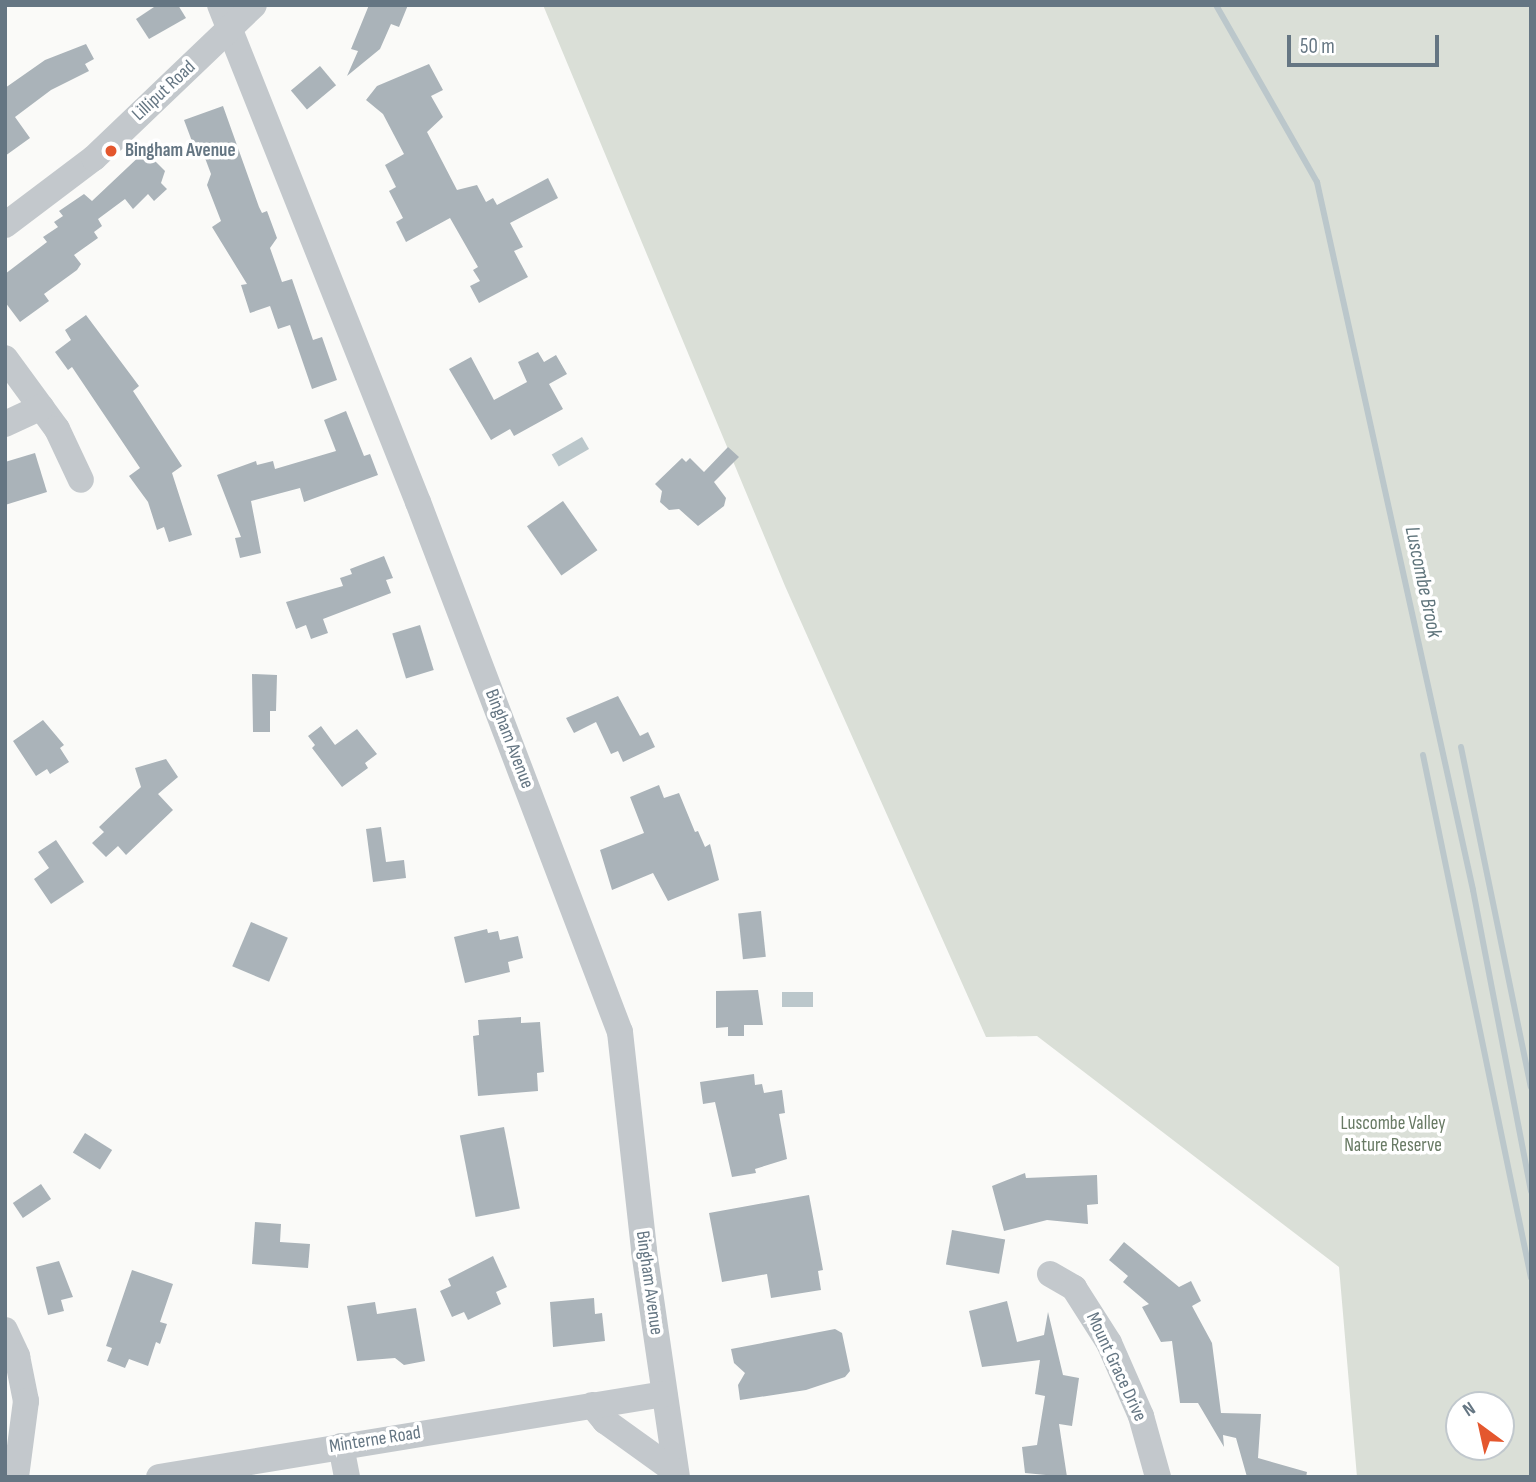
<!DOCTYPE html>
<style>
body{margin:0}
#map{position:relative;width:1536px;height:1482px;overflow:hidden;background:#fafaf8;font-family:"Sofia Sans Condensed",sans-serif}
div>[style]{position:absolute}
.green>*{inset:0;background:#dadfd7}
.water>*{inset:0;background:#bbc7cb;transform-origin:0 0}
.stream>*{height:6px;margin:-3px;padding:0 3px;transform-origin:3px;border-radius:3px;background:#bbc7cb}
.building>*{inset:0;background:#aab3b9;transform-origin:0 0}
.minor>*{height:26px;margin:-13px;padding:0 13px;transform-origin:13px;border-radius:13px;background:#c3c8cc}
.dots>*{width:19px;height:19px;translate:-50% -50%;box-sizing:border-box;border:4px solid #fff;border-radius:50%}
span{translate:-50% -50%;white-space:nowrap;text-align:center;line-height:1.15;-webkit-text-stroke:7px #fff;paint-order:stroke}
.street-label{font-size:19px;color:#657683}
.poi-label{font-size:19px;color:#657683;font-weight:700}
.left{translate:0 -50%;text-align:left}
.park-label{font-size:19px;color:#687a64}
.water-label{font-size:21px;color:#60757c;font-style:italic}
.frame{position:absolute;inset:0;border:7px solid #657683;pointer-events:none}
.north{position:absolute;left:1445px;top:1391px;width:70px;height:70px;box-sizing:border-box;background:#fff;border:2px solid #c1c8cd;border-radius:50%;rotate:327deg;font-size:19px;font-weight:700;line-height:28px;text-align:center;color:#657683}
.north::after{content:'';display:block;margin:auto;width:24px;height:32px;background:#e4572e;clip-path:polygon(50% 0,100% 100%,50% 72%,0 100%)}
.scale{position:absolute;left:1287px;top:35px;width:152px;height:32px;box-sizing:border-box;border:4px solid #657683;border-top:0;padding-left:9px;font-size:21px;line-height:24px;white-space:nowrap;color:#657683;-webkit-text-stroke:5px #fff;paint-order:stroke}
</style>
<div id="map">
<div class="green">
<div style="clip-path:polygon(evenodd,543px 5px,1531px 5px,1531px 1477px,1357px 1477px,1339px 1267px,1037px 1036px,986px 1037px,785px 586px,543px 5px,1459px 1405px,1501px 1405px,1501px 1447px,1459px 1447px,1459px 1405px)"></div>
</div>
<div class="water">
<div style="left:582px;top:437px;width:14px;height:35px;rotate:60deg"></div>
<div style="left:813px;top:992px;width:15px;height:31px;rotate:90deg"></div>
</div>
<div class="stream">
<div style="left:1216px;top:5px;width:204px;rotate:60.3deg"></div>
<div style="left:1317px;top:182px;width:725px;rotate:77.57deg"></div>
<div style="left:1473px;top:890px;width:307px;rotate:79.1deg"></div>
<div style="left:1461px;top:747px;width:347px;rotate:78.4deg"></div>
<div style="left:1423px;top:755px;width:534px;rotate:78.33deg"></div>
</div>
<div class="building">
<div style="clip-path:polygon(157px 5px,178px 5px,186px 18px,149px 39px,136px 19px)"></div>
<div style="clip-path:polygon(369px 5px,408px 5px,399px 27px,391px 24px,380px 49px,347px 76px,358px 51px,351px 49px)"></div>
<div style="clip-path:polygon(86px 44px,94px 59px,85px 64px,89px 71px,51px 90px,15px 117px,30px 138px,5px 156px,5px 88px,45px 60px)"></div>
<div style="clip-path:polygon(429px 64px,443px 90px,431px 96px,443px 117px,427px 132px,457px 190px,477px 185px,486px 202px,493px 198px,497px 205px,548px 178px,558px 198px,510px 223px,523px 247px,514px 251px,528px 277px,479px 303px,470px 286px,480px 281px,473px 270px,478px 267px,450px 218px,406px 242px,396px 222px,403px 218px,389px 191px,396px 187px,385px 165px,404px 154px,383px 114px,366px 100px,377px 86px)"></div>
<div style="left:320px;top:66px;width:25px;height:38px;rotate:50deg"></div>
<div style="clip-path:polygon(223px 106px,259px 207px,262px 213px,267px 211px,277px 238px,270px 248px,282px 282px,292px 279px,313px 340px,322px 337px,337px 380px,312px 389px,290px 325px,278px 329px,270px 306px,250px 313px,241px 285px,247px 284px,212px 227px,221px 221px,207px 185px,211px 174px,199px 142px,193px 144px,184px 120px)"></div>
<div style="clip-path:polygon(145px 151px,165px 171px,161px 183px,167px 189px,154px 201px,148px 194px,133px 209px,125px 199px,98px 219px,102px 226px,94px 232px,98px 238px,74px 255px,81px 264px,77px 270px,44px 294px,49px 301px,20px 322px,5px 302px,5px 274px,47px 242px,43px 237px,58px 227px,54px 222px,63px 216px,59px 211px,84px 194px,92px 201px)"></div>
<div style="clip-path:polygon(86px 315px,139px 386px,133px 391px,182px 466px,172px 473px,192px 535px,169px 542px,164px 527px,157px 530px,148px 502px,129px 476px,140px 468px,72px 367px,68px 370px,55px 352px,71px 340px,65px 330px)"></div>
<div style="clip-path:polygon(538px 352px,544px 362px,556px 355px,567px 374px,549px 384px,563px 409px,514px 436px,510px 429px,491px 440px,449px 369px,471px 357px,494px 400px,527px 382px,518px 362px)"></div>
<div style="clip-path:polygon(346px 411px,364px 456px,370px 454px,378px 475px,304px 502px,300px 488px,251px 501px,261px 553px,240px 558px,235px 538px,241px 537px,217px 475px,256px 461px,257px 465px,273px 461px,275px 469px,336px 451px,324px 420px)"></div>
<div style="clip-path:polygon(728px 447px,739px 457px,714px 482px,726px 498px,724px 506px,698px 526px,679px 509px,669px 510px,660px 502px,662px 491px,655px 484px,682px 458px,686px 462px,690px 458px,704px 472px)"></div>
<div style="clip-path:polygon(35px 453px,47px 492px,5px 505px,5px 462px)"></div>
<div style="left:563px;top:501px;width:60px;height:44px;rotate:55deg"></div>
<div style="clip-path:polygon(384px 556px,393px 578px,386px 580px,391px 593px,323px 619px,328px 633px,311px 639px,306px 625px,296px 629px,286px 602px,343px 586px,340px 578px,352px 574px,350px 569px)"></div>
<div style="left:420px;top:625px;width:47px;height:29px;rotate:73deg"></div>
<div style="clip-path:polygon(252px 674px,277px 675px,276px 711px,270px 711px,270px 732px,253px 732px)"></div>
<div style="clip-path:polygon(618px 696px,640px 736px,648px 732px,655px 747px,623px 762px,618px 751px,611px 754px,596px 722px,574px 733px,566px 718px)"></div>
<div style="clip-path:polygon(43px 720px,64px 745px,60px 748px,69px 762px,50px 774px,47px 769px,36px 776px,13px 741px)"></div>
<div style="clip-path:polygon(321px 726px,335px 745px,357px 729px,377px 754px,365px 763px,368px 768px,342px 787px,312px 748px,315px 745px,308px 736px)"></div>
<div style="clip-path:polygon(166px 759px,178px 777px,158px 794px,173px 810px,126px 855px,118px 846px,106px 857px,92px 843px,104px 832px,99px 827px,141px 787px,135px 768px)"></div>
<div style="clip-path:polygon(659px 785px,664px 798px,679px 793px,695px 832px,698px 831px,705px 847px,710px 844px,719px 880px,668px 901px,653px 873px,612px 890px,600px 850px,644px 833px,630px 797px)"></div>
<div style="clip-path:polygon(381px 827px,386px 862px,404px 860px,406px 878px,373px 882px,366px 829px)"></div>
<div style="clip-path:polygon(56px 840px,84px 882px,51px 904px,34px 879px,49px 868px,38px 852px)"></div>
<div style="left:761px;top:911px;width:46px;height:23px;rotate:84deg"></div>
<div style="left:251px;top:922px;width:40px;height:48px;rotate:23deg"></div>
<div style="clip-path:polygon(487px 929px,488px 933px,498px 931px,500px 940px,518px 936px,523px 958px,508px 962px,510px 972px,465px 983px,454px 937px)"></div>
<div style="clip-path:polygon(758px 990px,763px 1025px,744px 1025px,744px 1036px,728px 1036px,728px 1027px,716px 1028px,716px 991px)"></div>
<div style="clip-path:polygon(521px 1017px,521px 1023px,540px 1022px,544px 1072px,537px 1073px,538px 1091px,478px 1096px,473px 1036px,479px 1035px,478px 1020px)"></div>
<div style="clip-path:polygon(754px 1074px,755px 1085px,762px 1084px,764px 1093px,782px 1090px,785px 1113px,779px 1114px,787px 1159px,755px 1169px,756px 1173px,732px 1177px,715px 1102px,703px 1104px,700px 1082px)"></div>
<div style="left:504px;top:1127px;width:83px;height:45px;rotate:79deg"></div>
<div style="left:85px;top:1133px;width:32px;height:23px;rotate:32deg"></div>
<div style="clip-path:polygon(1025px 1173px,1026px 1178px,1097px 1175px,1098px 1204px,1087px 1205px,1088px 1224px,1047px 1220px,1004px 1231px,992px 1186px)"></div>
<div style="left:41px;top:1184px;width:18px;height:34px;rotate:56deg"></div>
<div style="clip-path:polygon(809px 1195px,823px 1270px,818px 1271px,821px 1290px,771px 1298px,767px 1274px,722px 1282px,709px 1213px)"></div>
<div style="clip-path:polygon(255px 1222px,281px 1224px,280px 1242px,310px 1244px,308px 1268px,252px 1264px)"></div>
<div style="left:952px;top:1230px;width:54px;height:35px;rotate:10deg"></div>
<div style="clip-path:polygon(1124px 1242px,1179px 1287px,1191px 1281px,1201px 1301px,1192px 1306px,1212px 1343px,1221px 1413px,1261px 1414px,1258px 1458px,1307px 1472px,1306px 1477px,1247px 1477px,1236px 1438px,1223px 1435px,1224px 1447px,1198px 1403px,1180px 1403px,1172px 1341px,1161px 1342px,1142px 1307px,1149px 1304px,1123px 1282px,1128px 1276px,1109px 1260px)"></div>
<div style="clip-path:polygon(493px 1256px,507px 1287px,496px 1292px,501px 1304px,468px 1320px,464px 1312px,452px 1317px,440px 1291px,451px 1286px,448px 1279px)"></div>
<div style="clip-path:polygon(59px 1261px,73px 1297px,61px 1300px,64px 1311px,48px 1315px,36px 1267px)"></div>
<div style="clip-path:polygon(132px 1270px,173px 1284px,160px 1322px,167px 1324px,160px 1344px,156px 1342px,148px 1366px,129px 1359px,125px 1368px,107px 1361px,112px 1348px,106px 1346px)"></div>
<div style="clip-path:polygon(594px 1298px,595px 1314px,602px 1313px,605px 1341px,553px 1347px,550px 1302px)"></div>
<div style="clip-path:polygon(1007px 1301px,1017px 1342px,1044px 1335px,1048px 1312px,1063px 1375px,1079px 1378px,1072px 1426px,1059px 1424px,1067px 1477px,1025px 1473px,1022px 1447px,1037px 1445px,1045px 1396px,1035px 1394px,1040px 1360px,982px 1367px,969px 1311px)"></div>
<div style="clip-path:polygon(375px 1302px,377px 1314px,416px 1308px,425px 1361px,404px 1365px,395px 1358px,357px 1361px,347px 1306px)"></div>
<div style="clip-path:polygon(835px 1329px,842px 1333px,850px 1371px,845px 1377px,806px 1390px,740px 1400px,738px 1385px,745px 1373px,734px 1363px,731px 1349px)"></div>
</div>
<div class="minor">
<div style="left:220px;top:5px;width:535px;rotate:68.28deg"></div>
<div style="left:418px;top:502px;width:567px;rotate:69.14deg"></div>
<div style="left:620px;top:1032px;width:220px;rotate:83.7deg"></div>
<div style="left:644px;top:1251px;width:228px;rotate:81.7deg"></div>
<div style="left:5px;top:225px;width:111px;rotate:-37deg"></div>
<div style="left:94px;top:158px;width:221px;rotate:-43.7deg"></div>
<div style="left:5px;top:358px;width:88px;rotate:53.8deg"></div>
<div style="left:57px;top:429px;width:56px;rotate:64.8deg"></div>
<div style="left:5px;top:424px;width:40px;rotate:-25deg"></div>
<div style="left:1050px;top:1274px;width:28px;rotate:30deg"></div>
<div style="left:1074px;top:1288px;width:65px;rotate:57.5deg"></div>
<div style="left:1109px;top:1343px;width:80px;rotate:66.3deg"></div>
<div style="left:1141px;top:1416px;width:63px;rotate:74.4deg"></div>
<div style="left:5px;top:1330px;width:29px;rotate:65deg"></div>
<div style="left:17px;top:1356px;width:46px;rotate:78.7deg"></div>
<div style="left:26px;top:1401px;width:77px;rotate:97.5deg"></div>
<div style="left:592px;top:1405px;width:21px;rotate:51deg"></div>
<div style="left:605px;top:1421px;width:87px;rotate:35.7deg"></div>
<div style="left:341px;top:1446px;width:32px;rotate:79deg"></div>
<div style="left:159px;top:1477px;width:512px;rotate:-9.33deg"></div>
</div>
<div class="dots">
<div style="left:111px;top:151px;background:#e4572e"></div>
</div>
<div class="street-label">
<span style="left:164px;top:91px;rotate:-43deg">Lilliput Road</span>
<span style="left:509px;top:739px;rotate:69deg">Bingham Avenue</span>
<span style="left:649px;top:1283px;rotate:82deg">Bingham Avenue</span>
<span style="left:1116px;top:1367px;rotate:65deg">Mount Grace Drive</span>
<span style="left:375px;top:1440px;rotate:-9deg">Minterne Road</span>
</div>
<div class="poi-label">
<span class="left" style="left:125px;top:151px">Bingham Avenue</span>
</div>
<div class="park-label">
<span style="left:1393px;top:1135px">Luscombe Valley<br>Nature Reserve</span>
</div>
<div class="water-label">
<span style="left:1423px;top:582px;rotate:78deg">Luscombe Brook</span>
</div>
<div class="frame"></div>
<div class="north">N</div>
<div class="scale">50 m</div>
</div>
